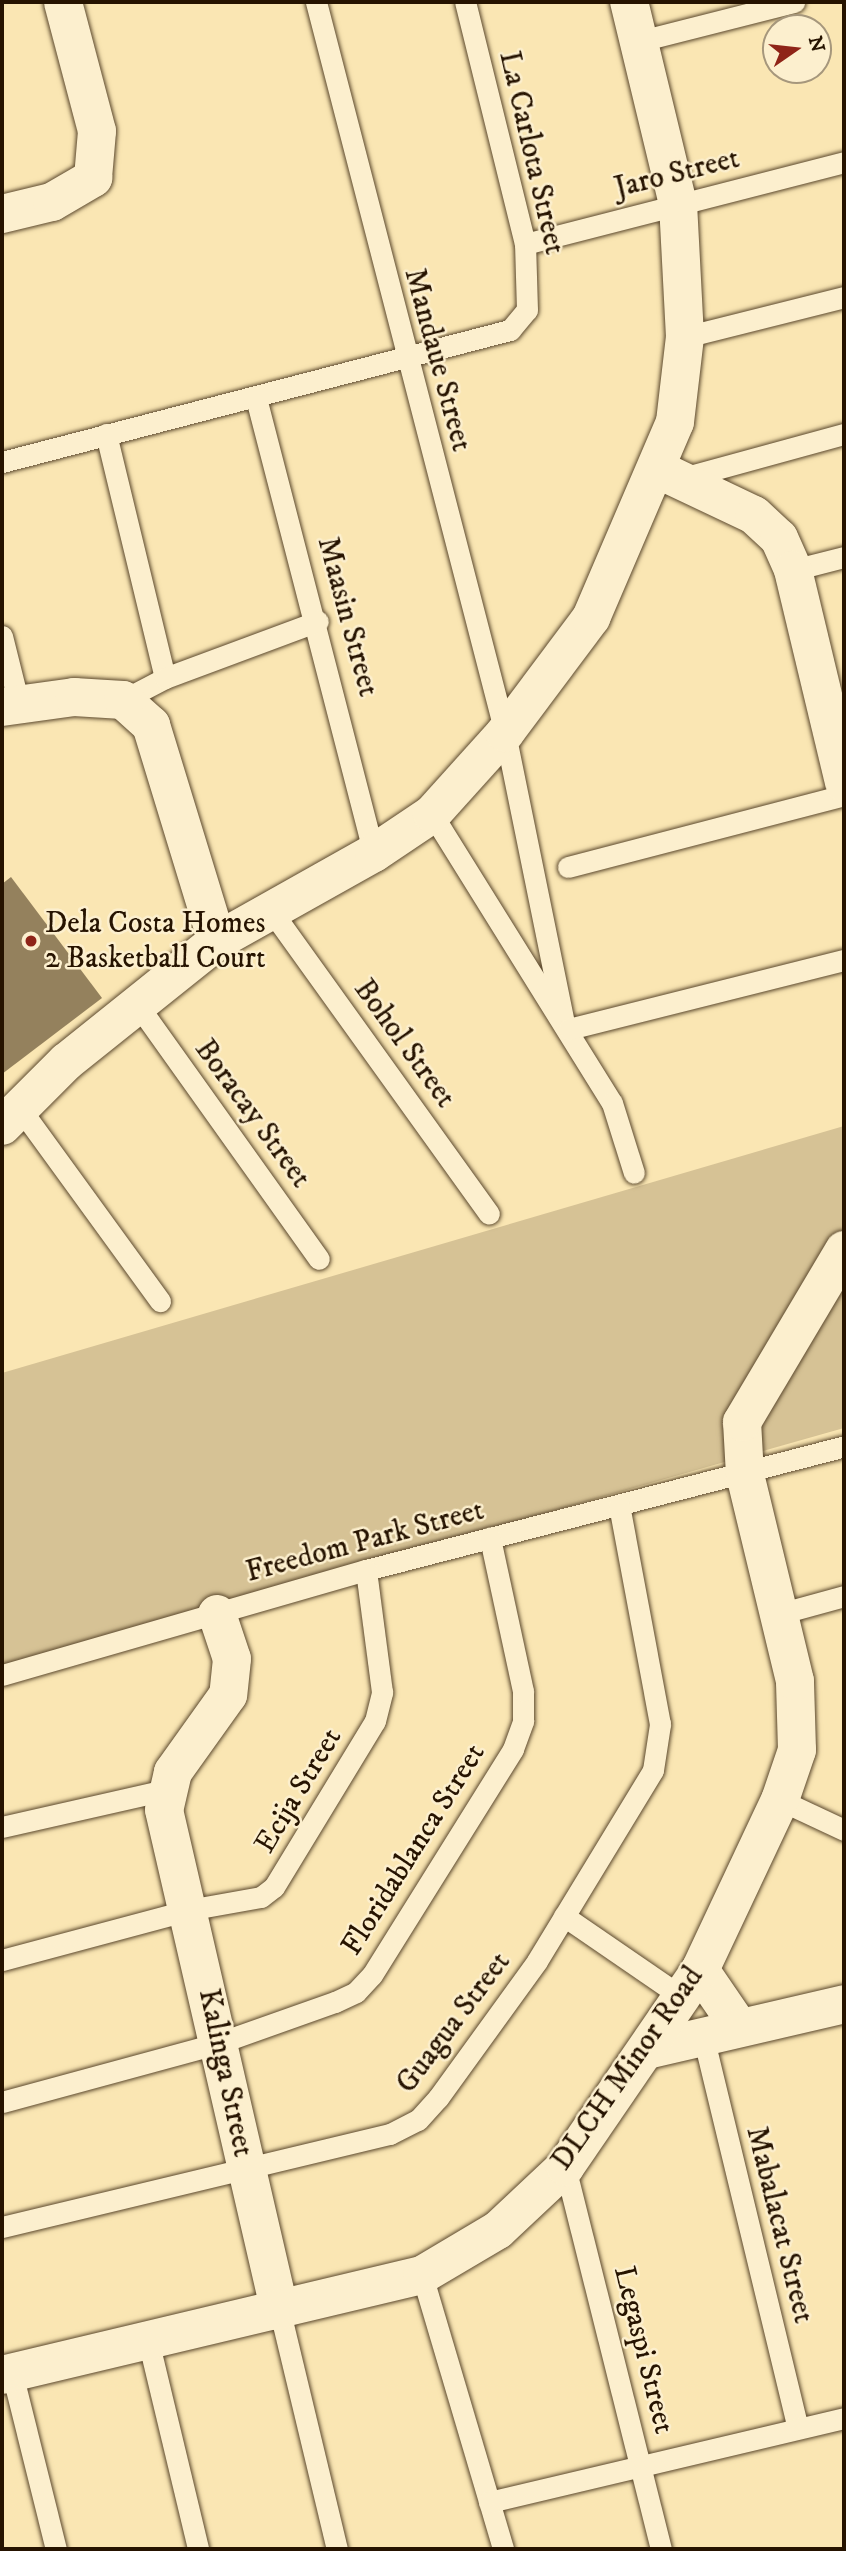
<!DOCTYPE html>
<style>
body{margin:0}
#map{position:relative;width:846px;height:2551px;overflow:hidden;background:#fae6b3;font-family:"IM FELL DW Pica",serif}
div>[style]{position:absolute}
.green>*{inset:0;background:#d6c295}
.building>*{inset:0;background:#94815d}
.roads{filter:drop-shadow(0 0 2px #5b482d) drop-shadow(0 0 2px #5b482d)}
.lane>*{height:21px;margin:-10.5px;padding:0 10.5px;transform-origin:10.5px;border-radius:10.5px;background:#fcefce}
.street>*{height:38px;margin:-19px;padding:0 19px;transform-origin:19px;border-radius:19px;background:#fcefce}
.dots>*{width:19px;height:19px;translate:-50% -50%;box-sizing:border-box;border:4px solid #fcefce;border-radius:50%}
span{translate:-50% -50%;white-space:nowrap;text-align:center;line-height:1.15;-webkit-text-stroke:5px #fcefce;paint-order:stroke}
.street-label{font-size:30px;color:#261300}
.poi-label{font-size:30px;color:#261300}
.left{translate:0 -50%;text-align:left}
.frame{position:absolute;inset:0;border:4px solid #261300;pointer-events:none}
.north{position:absolute;left:762px;top:14px;width:70px;height:70px;box-sizing:border-box;background:#fcefce;border:2px solid #a6977c;border-radius:50%;rotate:76deg;font-size:19px;font-weight:700;line-height:28px;text-align:center;color:#261300}
.north::after{content:'';display:block;margin:auto;width:24px;height:32px;background:#8f2418;clip-path:polygon(50% 0,100% 100%,50% 72%,0 100%)}
</style>
<div id="map">
<div class="green">
<div style="clip-path:polygon(844px 1126px,844px 1428px,2px 1668px,2px 1373px)"></div>
</div>
<div class="building">
<div style="clip-path:polygon(11px 877px,102px 998px,2px 1074px,2px 884px)"></div>
</div>
<div class="roads">
<div class="lane">
<div style="left:316px;top:2px;width:755px;rotate:75.5deg"></div>
<div style="left:505px;top:733px;width:292px;rotate:78.5deg"></div>
<div style="left:640px;top:41px;width:159px;rotate:-14.2deg"></div>
<div style="left:525px;top:244px;width:329px;rotate:-14.4deg"></div>
<div style="left:685px;top:337px;width:164px;rotate:-14.1deg"></div>
<div style="left:256px;top:398px;width:470px;rotate:75.5deg"></div>
<div style="left:106px;top:434px;width:251px;rotate:76.4deg"></div>
<div style="left:2px;top:462px;width:525px;rotate:-14.57deg"></div>
<div style="left:510px;top:330px;width:26px;rotate:-50deg"></div>
<div style="left:527px;top:310px;width:66px;rotate:-91.7deg"></div>
<div style="left:525px;top:244px;width:249px;rotate:-103.9deg"></div>
<div style="left:683px;top:478px;width:167px;rotate:-15.3deg"></div>
<div style="left:793px;top:570px;width:53px;rotate:-14.3deg"></div>
<div style="left:2px;top:636px;width:70px;rotate:76deg"></div>
<div style="left:123px;top:700px;width:47px;rotate:-27.6deg"></div>
<div style="left:165px;top:678px;width:163px;rotate:-20.4deg"></div>
<div style="left:432px;top:814px;width:340px;rotate:58.1deg"></div>
<div style="left:612px;top:1103px;width:73px;rotate:72.6deg"></div>
<div style="left:568px;top:867px;width:285px;rotate:-14.6deg"></div>
<div style="left:270px;top:909px;width:375px;rotate:54.3deg"></div>
<div style="left:137px;top:1004px;width:313px;rotate:54.5deg"></div>
<div style="left:569px;top:1029px;width:284px;rotate:-14.1deg"></div>
<div style="left:19px;top:1107px;width:240px;rotate:54deg"></div>
<div style="left:782px;top:1613px;width:64px;rotate:-15.3deg"></div>
<div style="left:2px;top:1675px;width:379px;rotate:-16.1deg"></div>
<div style="left:366px;top:1570px;width:494px;rotate:-14.5deg"></div>
<div style="left:780px;top:1800px;width:71px;rotate:25.1deg"></div>
<div style="left:2px;top:1827px;width:167px;rotate:-12.8deg"></div>
<div style="left:564px;top:1916px;width:143px;rotate:34.5deg"></div>
<div style="left:2px;top:1960px;width:193px;rotate:-15deg"></div>
<div style="left:188px;top:1910px;width:74px;rotate:-10.1deg"></div>
<div style="left:261px;top:1897px;width:16px;rotate:-38deg"></div>
<div style="left:274px;top:1887px;width:194px;rotate:-58.7deg"></div>
<div style="left:375px;top:1721px;width:30px;rotate:-76deg"></div>
<div style="left:382px;top:1692px;width:123px;rotate:-97.5deg"></div>
<div style="left:703px;top:2036px;width:403px;rotate:76.4deg"></div>
<div style="left:2px;top:2102px;width:225px;rotate:-15.2deg"></div>
<div style="left:219px;top:2043px;width:123px;rotate:-19.5deg"></div>
<div style="left:335px;top:2002px;width:23px;rotate:-25deg"></div>
<div style="left:356px;top:1992px;width:23px;rotate:-47deg"></div>
<div style="left:372px;top:1975px;width:266px;rotate:-58deg"></div>
<div style="left:513px;top:1749px;width:30px;rotate:-70deg"></div>
<div style="left:523px;top:1721px;width:30px;rotate:-90deg"></div>
<div style="left:523px;top:1691px;width:157px;rotate:-102.2deg"></div>
<div style="left:565px;top:2167px;width:394px;rotate:75.9deg"></div>
<div style="left:2px;top:2227px;width:399px;rotate:-13.5deg"></div>
<div style="left:390px;top:2134px;width:31px;rotate:-27deg"></div>
<div style="left:418px;top:2120px;width:30px;rotate:-48deg"></div>
<div style="left:438px;top:2098px;width:169px;rotate:-54.1deg"></div>
<div style="left:537px;top:1961px;width:223px;rotate:-58.7deg"></div>
<div style="left:653px;top:1770px;width:47px;rotate:-81.3deg"></div>
<div style="left:660px;top:1724px;width:223px;rotate:-100.6deg"></div>
<div style="left:422px;top:2275px;width:286px;rotate:73.5deg"></div>
<div style="left:280px;top:2312px;width:244px;rotate:76.5deg"></div>
<div style="left:148px;top:2340px;width:215px;rotate:76.5deg"></div>
<div style="left:12px;top:2373px;width:181px;rotate:76deg"></div>
<div style="left:489px;top:2502px;width:365px;rotate:-13.3deg"></div>
</div>
<div class="street">
<div style="left:2px;top:214px;width:51px;rotate:-13.5deg"></div>
<div style="left:52px;top:202px;width:48px;rotate:-30.3deg"></div>
<div style="left:93px;top:178px;width:47px;rotate:-85.1deg"></div>
<div style="left:97px;top:131px;width:133px;rotate:-104.8deg"></div>
<div style="left:657px;top:469px;width:107px;rotate:25.4deg"></div>
<div style="left:754px;top:515px;width:34px;rotate:43deg"></div>
<div style="left:779px;top:538px;width:35px;rotate:66deg"></div>
<div style="left:793px;top:570px;width:219px;rotate:76.5deg"></div>
<div style="left:2px;top:707px;width:73px;rotate:-7.9deg"></div>
<div style="left:74px;top:697px;width:49px;rotate:3.5deg"></div>
<div style="left:123px;top:700px;width:38px;rotate:42deg"></div>
<div style="left:151px;top:725px;width:226px;rotate:73deg"></div>
<div style="left:2px;top:1126px;width:91px;rotate:-45deg"></div>
<div style="left:66px;top:1062px;width:193px;rotate:-38.7deg"></div>
<div style="left:217px;top:941px;width:180px;rotate:-29.3deg"></div>
<div style="left:374px;top:853px;width:70px;rotate:-33.9deg"></div>
<div style="left:432px;top:814px;width:109px;rotate:-48deg"></div>
<div style="left:505px;top:733px;width:144px;rotate:-53.2deg"></div>
<div style="left:591px;top:618px;width:213px;rotate:-66.8deg"></div>
<div style="left:675px;top:422px;width:86px;rotate:-83.3deg"></div>
<div style="left:685px;top:337px;width:133px;rotate:-93deg"></div>
<div style="left:678px;top:204px;width:208px;rotate:-103.6deg"></div>
<div style="left:217px;top:1614px;width:47px;rotate:71.6deg"></div>
<div style="left:232px;top:1659px;width:36px;rotate:96deg"></div>
<div style="left:228px;top:1695px;width:95px;rotate:125.5deg"></div>
<div style="left:173px;top:1772px;width:39px;rotate:103deg"></div>
<div style="left:164px;top:1810px;width:515px;rotate:76.99deg"></div>
<div style="left:700px;top:1970px;width:69px;rotate:55.6deg"></div>
<div style="left:647px;top:2050px;width:202px;rotate:-13.1deg"></div>
<div style="left:2px;top:2375px;width:432px;rotate:-13.4deg"></div>
<div style="left:422px;top:2275px;width:88px;rotate:-30.6deg"></div>
<div style="left:498px;top:2230px;width:92px;rotate:-43.2deg"></div>
<div style="left:565px;top:2167px;width:239px;rotate:-55.6deg"></div>
<div style="left:700px;top:1970px;width:188px;rotate:-64.8deg"></div>
<div style="left:780px;top:1800px;width:53px;rotate:-71.2deg"></div>
<div style="left:797px;top:1750px;width:69px;rotate:-91.7deg"></div>
<div style="left:795px;top:1681px;width:212px;rotate:-103.6deg"></div>
<div style="left:745px;top:1475px;width:53px;rotate:-93.2deg"></div>
<div style="left:742px;top:1422px;width:200px;rotate:-59.3deg"></div>
</div>
</div>
<div class="dots">
<div style="left:31px;top:941px;background:#8f2418"></div>
</div>
<div class="street-label">
<span style="left:531px;top:153px;rotate:77deg">La Carlota Street</span>
<span style="left:677px;top:174px;rotate:-14deg">Jaro Street</span>
<span style="left:437px;top:360px;rotate:75deg">Mandaue Street</span>
<span style="left:347px;top:617px;rotate:75deg">Maasin Street</span>
<span style="left:404px;top:1044px;rotate:54deg">Bohol Street</span>
<span style="left:252px;top:1114px;rotate:54deg">Boracay Street</span>
<span style="left:365px;top:1542px;rotate:-15deg">Freedom Park Street</span>
<span style="left:299px;top:1791px;rotate:-59deg">Ecija Street</span>
<span style="left:414px;top:1850px;rotate:-58deg">Floridablanca Street</span>
<span style="left:454px;top:2023px;rotate:-53deg">Guagua Street</span>
<span style="left:628px;top:2069px;rotate:-55deg">DLCH Minor Road</span>
<span style="left:225px;top:2073px;rotate:78deg">Kalinga Street</span>
<span style="left:779px;top:2225px;rotate:76deg">Mabalacat Street</span>
<span style="left:643px;top:2350px;rotate:76deg">Legaspi Street</span>
</div>
<div class="poi-label">
<span class="left" style="left:45px;top:941px">Dela Costa Homes<br>2 Basketball Court</span>
</div>
<div class="frame"></div>
<div class="north">N</div>
</div>
